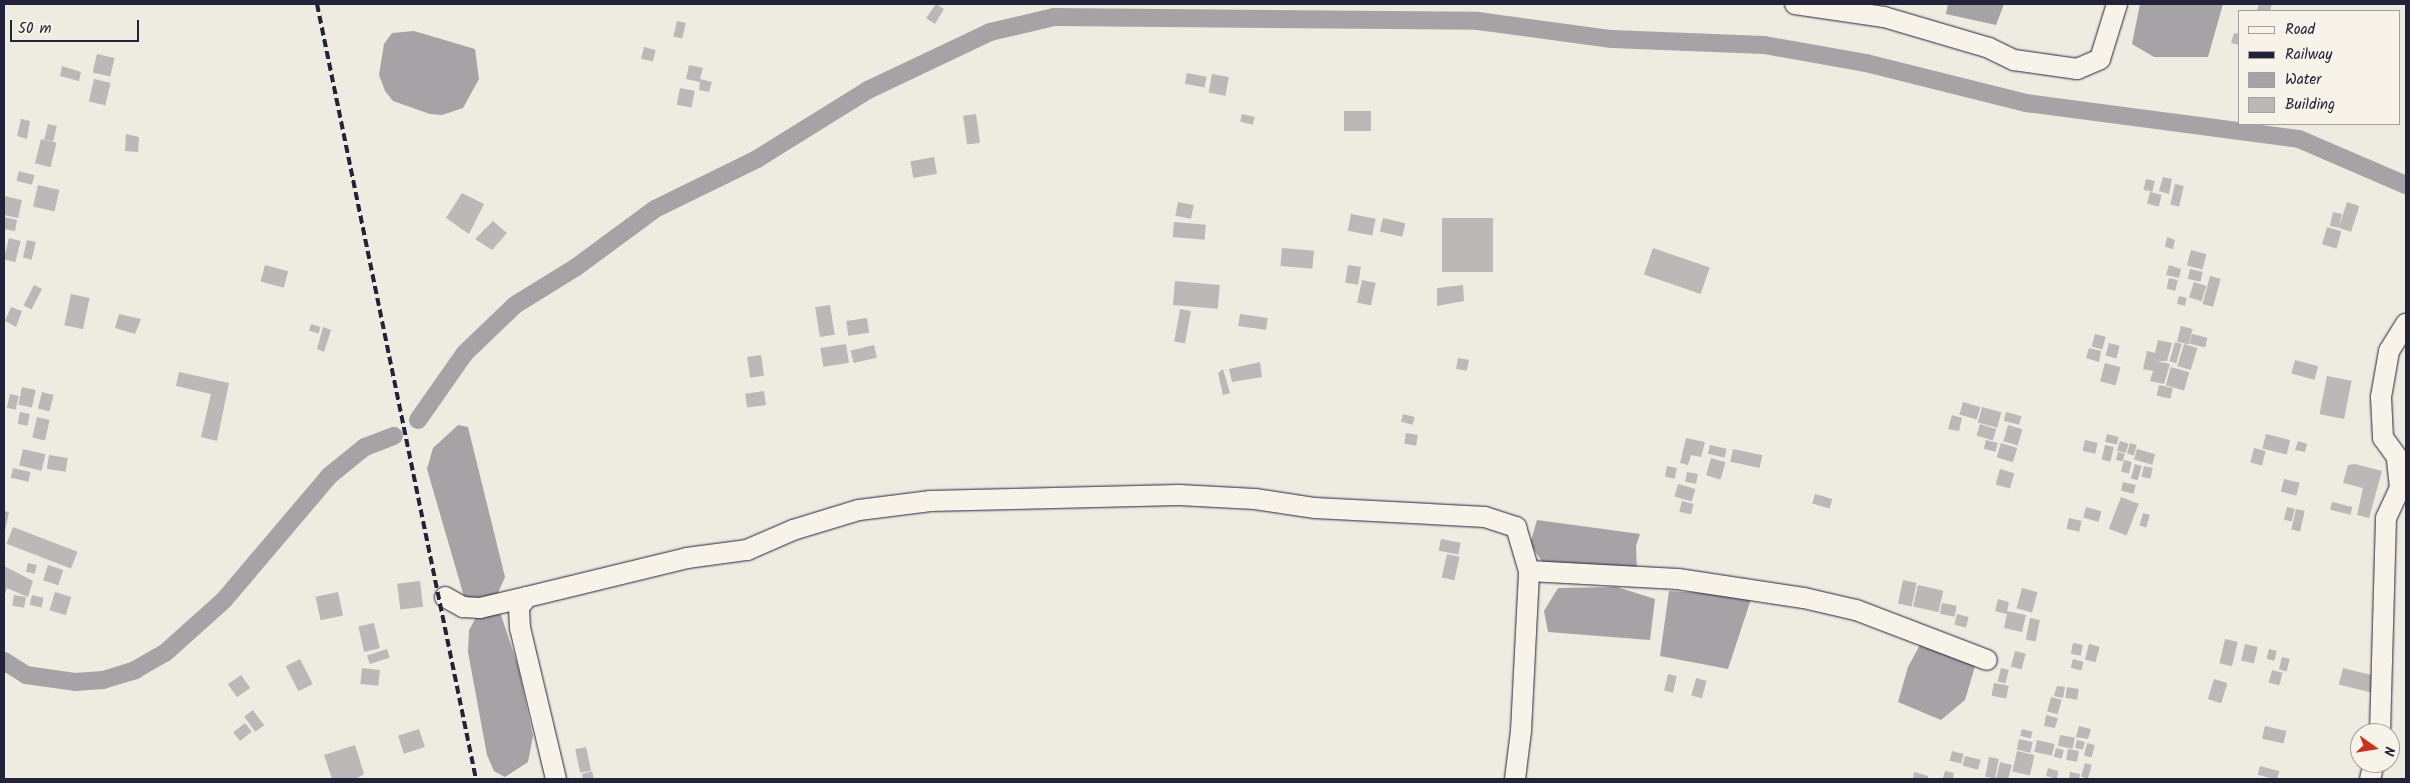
<!DOCTYPE html>
<style>
body{margin:0}
#map{position:relative;width:2410px;height:783px;overflow:hidden;background:#eeebe1;font-family:Kalam,sans-serif}
div>[style]{position:absolute}
.water>*{inset:0;background:#a6a3a6}
.canal>*{height:18px;margin:-9px;padding:0 9px;transform-origin:9px;border-radius:9px;background:#a6a3a6}
.building>*{inset:0;background:#bbb8b7;transform-origin:0 0}
.roads{filter:drop-shadow(0 0 1px #22223b) drop-shadow(0 0 1px #22223b)}
.minor>*{height:20px;margin:-10px;padding:0 10px;transform-origin:10px;border-radius:10px;background:#f7f3e8}
.rail>*{height:4px;margin-top:-2px;transform-origin:0;background:repeating-linear-gradient(90deg,#22223b 0 8px,transparent 0 12px)}
span{translate:-50% -50%;white-space:nowrap;text-align:center;line-height:1.15;-webkit-text-stroke:5px #f7f3e8;paint-order:stroke}
.frame{position:absolute;inset:0;border:5px solid #22223b;pointer-events:none}
.legend{position:absolute;left:2238px;top:10px;width:162px;height:115px;box-sizing:border-box;background:#f7f3e8;border:1px solid #a29fa3;margin:0;padding:6px 9px;list-style:none;font-size:15px;color:#22223b}
.legend li{display:flex;align-items:center;gap:10px;height:25px}
.legend b{width:25px;border:1px solid #a29fa3}
.north{position:absolute;left:2350px;top:723px;width:50px;height:50px;box-sizing:border-box;background:#f7f3e8;border:1px solid #a29fa3;border-radius:50%;rotate:103deg;font-size:14px;font-weight:700;line-height:20px;text-align:center;color:#22223b}
.north::after{content:'';display:block;margin:auto;width:18px;height:22px;background:#c8321e;clip-path:polygon(50% 0,100% 100%,50% 72%,0 100%)}
.scale{position:absolute;left:10px;top:20px;width:129px;height:22px;box-sizing:border-box;border:2px solid #22223b;border-top:0;padding-left:6px;font-size:15px;line-height:18px;white-space:nowrap;color:#22223b;-webkit-text-stroke:4px #f7f3e8;paint-order:stroke}
</style>
<div id="map">
<div class="water">
<div style="clip-path:polygon(1948px 4px,2004px 4px,1996px 25px,1946px 14px)"></div>
<div style="clip-path:polygon(2140px 4px,2223px 4px,2208px 57px,2154px 57px,2132px 44px)"></div>
<div style="clip-path:polygon(414px 31px,475px 49px,479px 79px,463px 108px,442px 115px,430px 114px,393px 101px,385px 91px,379px 75px,384px 44px,392px 33px)"></div>
<div style="clip-path:polygon(458px 425px,468px 427px,505px 577px,497px 595px,465px 600px,427px 469px,433px 448px)"></div>
<div style="clip-path:polygon(1537px 520px,1640px 534px,1636px 546px,1637px 571px,1544px 564px,1530px 544px)"></div>
<div style="clip-path:polygon(1617px 587px,1655px 599px,1650px 640px,1548px 632px,1544px 611px,1558px 588px)"></div>
<div style="clip-path:polygon(1669px 591px,1752px 596px,1728px 669px,1660px 656px)"></div>
<div style="clip-path:polygon(495px 612px,501px 615px,518px 666px,533px 736px,528px 762px,505px 777px,494px 771px,487px 755px,468px 652px,469px 630px,478px 614px)"></div>
<div style="clip-path:polygon(1921px 643px,1976px 663px,1965px 700px,1941px 720px,1898px 702px,1908px 667px)"></div>
</div>
<div class="canal">
<div style="left:418px;top:420px;width:82px;rotate:-55deg"></div>
<div style="left:465px;top:353px;width:69px;rotate:-43.8deg"></div>
<div style="left:515px;top:305px;width:70px;rotate:-31.7deg"></div>
<div style="left:575px;top:268px;width:99px;rotate:-36.4deg"></div>
<div style="left:655px;top:209px;width:114px;rotate:-26.1deg"></div>
<div style="left:757px;top:159px;width:131px;rotate:-31.9deg"></div>
<div style="left:868px;top:90px;width:135px;rotate:-25.4deg"></div>
<div style="left:990px;top:32px;width:66px;rotate:-13.2deg"></div>
<div style="left:1054px;top:17px;width:424px;rotate:0.5deg"></div>
<div style="left:1478px;top:21px;width:135px;rotate:7.7deg"></div>
<div style="left:1612px;top:39px;width:152px;rotate:2.3deg"></div>
<div style="left:1764px;top:45px;width:104px;rotate:10deg"></div>
<div style="left:1866px;top:63px;width:165px;rotate:14deg"></div>
<div style="left:2026px;top:103px;width:275px;rotate:7.5deg"></div>
<div style="left:2299px;top:139px;width:116px;rotate:23.3deg"></div>
<div style="left:4px;top:661px;width:26px;rotate:32deg"></div>
<div style="left:26px;top:675px;width:49px;rotate:8.1deg"></div>
<div style="left:75px;top:682px;width:28px;rotate:-4deg"></div>
<div style="left:103px;top:680px;width:34px;rotate:-17deg"></div>
<div style="left:135px;top:670px;width:34px;rotate:-30deg"></div>
<div style="left:165px;top:653px;width:79px;rotate:-41.9deg"></div>
<div style="left:224px;top:600px;width:162px;rotate:-49.7deg"></div>
<div style="left:329px;top:476px;width:46px;rotate:-38.9deg"></div>
<div style="left:365px;top:447px;width:31px;rotate:-21deg"></div>
</div>
<div class="building">
<div style="clip-path:polygon(936px 4px,944px 9px,935px 24px,926px 18px)"></div>
<div style="clip-path:polygon(2259px 4px,2272px 4px,2270px 11px,2257px 10px)"></div>
<div style="left:677px;top:21px;width:9px;height:16px;rotate:13deg"></div>
<div style="clip-path:polygon(2234px 33px,2239px 34px,2239px 45px,2231px 43px)"></div>
<div style="left:644px;top:47px;width:12px;height:12px;rotate:14deg"></div>
<div style="left:97px;top:54px;width:18px;height:19px;rotate:13deg"></div>
<div style="clip-path:polygon(689px 65px,703px 68px,700px 79px,712px 82px,709px 92px,699px 90px,700px 82px,686px 79px)"></div>
<div style="clip-path:polygon(62px 66px,81px 72px,79px 81px,60px 76px)"></div>
<div style="left:1187px;top:73px;width:20px;height:11px;rotate:11deg"></div>
<div style="left:1212px;top:74px;width:17px;height:19px;rotate:10deg"></div>
<div style="left:94px;top:79px;width:17px;height:23px;rotate:13deg"></div>
<div style="left:680px;top:88px;width:15px;height:17px;rotate:11deg"></div>
<div style="left:1371px;top:111px;width:20px;height:27px;rotate:90deg"></div>
<div style="left:976px;top:114px;width:29px;height:13px;rotate:82deg"></div>
<div style="left:1242px;top:114px;width:13px;height:8px;rotate:13deg"></div>
<div style="clip-path:polygon(21px 119px,30px 121px,27px 139px,17px 136px)"></div>
<div style="left:48px;top:124px;width:9px;height:16px;rotate:13deg"></div>
<div style="clip-path:polygon(126px 134px,139px 137px,138px 152px,125px 151px)"></div>
<div style="left:41px;top:139px;width:16px;height:25px;rotate:14deg"></div>
<div style="left:934px;top:157px;width:17px;height:24px;rotate:80deg"></div>
<div style="left:19px;top:171px;width:16px;height:10px;rotate:15deg"></div>
<div style="clip-path:polygon(2163px 177px,2172px 179px,2169px 194px,2159px 191px)"></div>
<div style="left:2146px;top:179px;width:9px;height:11px;rotate:13deg"></div>
<div style="left:2175px;top:184px;width:9px;height:21px;rotate:13deg"></div>
<div style="left:38px;top:185px;width:22px;height:22px;rotate:13deg"></div>
<div style="left:2150px;top:192px;width:12px;height:12px;rotate:14deg"></div>
<div style="clip-path:polygon(462px 193px,484px 204px,469px 234px,446px 218px)"></div>
<div style="clip-path:polygon(4px 196px,22px 200px,18px 218px,4px 215px)"></div>
<div style="left:1178px;top:202px;width:16px;height:14px;rotate:11deg"></div>
<div style="left:2347px;top:202px;width:13px;height:27px;rotate:18deg"></div>
<div style="left:2333px;top:212px;width:9px;height:14px;rotate:13deg"></div>
<div style="left:1351px;top:214px;width:25px;height:17px;rotate:11deg"></div>
<div style="clip-path:polygon(4px 217px,17px 220px,15px 231px,4px 229px)"></div>
<div style="left:1383px;top:218px;width:23px;height:14px;rotate:13deg"></div>
<div style="left:1442px;top:218px;width:51px;height:54px"></div>
<div style="clip-path:polygon(493px 221px,507px 233px,492px 250px,475px 239px)"></div>
<div style="left:1174px;top:222px;width:32px;height:15px;rotate:5deg"></div>
<div style="left:2327px;top:227px;width:15px;height:18px;rotate:16deg"></div>
<div style="clip-path:polygon(2167px 237px,2175px 240px,2173px 249px,2165px 247px)"></div>
<div style="left:9px;top:238px;width:12px;height:22px;rotate:14deg"></div>
<div style="left:27px;top:240px;width:9px;height:18px;rotate:13deg"></div>
<div style="left:1282px;top:248px;width:32px;height:18px;rotate:5deg"></div>
<div style="left:1653px;top:248px;width:60px;height:28px;rotate:19deg"></div>
<div style="left:2191px;top:250px;width:16px;height:16px;rotate:15deg"></div>
<div style="left:265px;top:265px;width:24px;height:17px;rotate:15deg"></div>
<div style="left:1348px;top:265px;width:13px;height:18px;rotate:9deg"></div>
<div style="clip-path:polygon(2169px 265px,2181px 269px,2179px 278px,2166px 275px)"></div>
<div style="left:2190px;top:269px;width:13px;height:10px;rotate:13deg"></div>
<div style="left:2210px;top:276px;width:11px;height:29px;rotate:15deg"></div>
<div style="left:2169px;top:278px;width:9px;height:11px;rotate:13deg"></div>
<div style="left:1362px;top:280px;width:14px;height:23px;rotate:12deg"></div>
<div style="left:1175px;top:281px;width:45px;height:24px;rotate:5deg"></div>
<div style="left:2194px;top:282px;width:13px;height:16px;rotate:18deg"></div>
<div style="left:34px;top:285px;width:9px;height:23px;rotate:27deg"></div>
<div style="clip-path:polygon(1463px 285px,1464px 301px,1437px 306px,1437px 288px)"></div>
<div style="left:71px;top:294px;width:19px;height:32px;rotate:12deg"></div>
<div style="left:2179px;top:296px;width:8px;height:8px;rotate:14deg"></div>
<div style="left:830px;top:305px;width:30px;height:15px;rotate:81deg"></div>
<div style="clip-path:polygon(11px 307px,22px 311px,16px 327px,5px 321px)"></div>
<div style="left:1180px;top:309px;width:11px;height:33px;rotate:10deg"></div>
<div style="clip-path:polygon(119px 314px,141px 319px,135px 334px,115px 328px)"></div>
<div style="left:1240px;top:314px;width:28px;height:12px;rotate:8deg"></div>
<div style="left:867px;top:318px;width:15px;height:21px;rotate:82deg"></div>
<div style="left:311px;top:324px;width:10px;height:7px;rotate:17deg"></div>
<div style="left:2181px;top:326px;width:12px;height:16px;rotate:14deg"></div>
<div style="clip-path:polygon(323px 327px,331px 330px,324px 352px,317px 349px)"></div>
<div style="left:2095px;top:334px;width:11px;height:13px;rotate:15deg"></div>
<div style="left:2192px;top:334px;width:16px;height:10px;rotate:14deg"></div>
<div style="clip-path:polygon(2158px 340px,2172px 343px,2167px 361px,2156px 361px,2170px 364px,2164px 384px,2150px 381px,2153px 371px,2143px 369px,2147px 351px,2155px 353px)"></div>
<div style="left:2175px;top:342px;width:7px;height:20px;rotate:16deg"></div>
<div style="left:2109px;top:343px;width:11px;height:13px;rotate:15deg"></div>
<div style="left:846px;top:344px;width:19px;height:26px;rotate:81deg"></div>
<div style="left:2184px;top:344px;width:14px;height:23px;rotate:17deg"></div>
<div style="left:874px;top:345px;width:13px;height:24px;rotate:77deg"></div>
<div style="clip-path:polygon(2089px 348px,2101px 351px,2099px 362px,2086px 358px)"></div>
<div style="left:761px;top:355px;width:21px;height:14px;rotate:82deg"></div>
<div style="left:1458px;top:358px;width:11px;height:11px;rotate:10deg"></div>
<div style="left:2295px;top:360px;width:24px;height:14px;rotate:15deg"></div>
<div style="clip-path:polygon(1260px 362px,1262px 377px,1232px 382px,1229px 369px)"></div>
<div style="left:2105px;top:363px;width:16px;height:19px;rotate:15deg"></div>
<div style="left:2171px;top:367px;width:19px;height:19px;rotate:16deg"></div>
<div style="clip-path:polygon(1223px 369px,1230px 393px,1223px 395px,1218px 373px)"></div>
<div style="clip-path:polygon(179px 372px,229px 383px,217px 441px,201px 437px,211px 394px,176px 386px)"></div>
<div style="left:2327px;top:376px;width:25px;height:39px;rotate:11deg"></div>
<div style="left:2159px;top:385px;width:14px;height:11px;rotate:12deg"></div>
<div style="left:22px;top:387px;width:14px;height:18px;rotate:12deg"></div>
<div style="left:764px;top:391px;width:14px;height:19px;rotate:82deg"></div>
<div style="left:42px;top:392px;width:12px;height:17px;rotate:14deg"></div>
<div style="left:10px;top:394px;width:9px;height:14px;rotate:13deg"></div>
<div style="left:1963px;top:402px;width:18px;height:13px;rotate:16deg"></div>
<div style="left:1982px;top:407px;width:20px;height:16px;rotate:15deg"></div>
<div style="left:20px;top:412px;width:10px;height:12px;rotate:11deg"></div>
<div style="left:2006px;top:412px;width:16px;height:9px;rotate:15deg"></div>
<div style="left:1403px;top:414px;width:12px;height:8px;rotate:14deg"></div>
<div style="clip-path:polygon(1952px 415px,1962px 418px,1959px 431px,1948px 429px)"></div>
<div style="left:37px;top:417px;width:13px;height:21px;rotate:13deg"></div>
<div style="left:1980px;top:424px;width:17px;height:12px;rotate:17deg"></div>
<div style="left:2008px;top:425px;width:15px;height:17px;rotate:16deg"></div>
<div style="left:1406px;top:433px;width:12px;height:11px;rotate:9deg"></div>
<div style="left:2107px;top:434px;width:12px;height:8px;rotate:14deg"></div>
<div style="left:2266px;top:434px;width:25px;height:15px;rotate:14deg"></div>
<div style="clip-path:polygon(1686px 438px,1705px 442px,1701px 457px,1691px 455px,1688px 465px,1680px 463px)"></div>
<div style="left:1986px;top:440px;width:12px;height:9px;rotate:14deg"></div>
<div style="left:2085px;top:440px;width:13px;height:11px;rotate:13deg"></div>
<div style="left:2120px;top:441px;width:9px;height:10px;rotate:18deg"></div>
<div style="clip-path:polygon(2298px 441px,2307px 444px,2305px 452px,2295px 450px)"></div>
<div style="left:2001px;top:443px;width:17px;height:15px;rotate:17deg"></div>
<div style="left:2130px;top:443px;width:7px;height:11px;rotate:16deg"></div>
<div style="left:1710px;top:445px;width:17px;height:9px;rotate:13deg"></div>
<div style="left:2105px;top:445px;width:9px;height:15px;rotate:13deg"></div>
<div style="left:2254px;top:448px;width:12px;height:15px;rotate:14deg"></div>
<div style="left:23px;top:449px;width:23px;height:17px;rotate:13deg"></div>
<div style="left:1733px;top:449px;width:30px;height:13px;rotate:12deg"></div>
<div style="left:2137px;top:449px;width:19px;height:11px;rotate:16deg"></div>
<div style="left:2118px;top:452px;width:7px;height:8px;rotate:16deg"></div>
<div style="left:49px;top:455px;width:19px;height:14px;rotate:9deg"></div>
<div style="left:1711px;top:458px;width:15px;height:18px;rotate:16deg"></div>
<div style="left:2124px;top:460px;width:8px;height:12px;rotate:14deg"></div>
<div style="left:2135px;top:464px;width:7px;height:15px;rotate:16deg"></div>
<div style="clip-path:polygon(2355px 464px,2382px 471px,2369px 518px,2357px 515px,2363px 488px,2343px 483px,2348px 465px)"></div>
<div style="left:1667px;top:466px;width:10px;height:11px;rotate:11deg"></div>
<div style="left:2144px;top:466px;width:9px;height:11px;rotate:13deg"></div>
<div style="left:13px;top:468px;width:18px;height:10px;rotate:13deg"></div>
<div style="left:2000px;top:469px;width:15px;height:16px;rotate:16deg"></div>
<div style="left:1687px;top:472px;width:11px;height:10px;rotate:10deg"></div>
<div style="left:2284px;top:479px;width:16px;height:13px;rotate:14deg"></div>
<div style="left:2123px;top:482px;width:13px;height:9px;rotate:13deg"></div>
<div style="left:1678px;top:484px;width:18px;height:13px;rotate:16deg"></div>
<div style="left:1815px;top:494px;width:18px;height:10px;rotate:16deg"></div>
<div style="left:2121px;top:497px;width:19px;height:34px;rotate:21deg"></div>
<div style="left:1682px;top:501px;width:12px;height:11px;rotate:14deg"></div>
<div style="left:2332px;top:502px;width:21px;height:8px;rotate:14deg"></div>
<div style="left:2086px;top:507px;width:16px;height:11px;rotate:15deg"></div>
<div style="left:2287px;top:507px;width:8px;height:13px;rotate:14deg"></div>
<div style="left:2296px;top:509px;width:9px;height:21px;rotate:13deg"></div>
<div style="clip-path:polygon(4px 511px,9px 512px,5px 531px,4px 530px)"></div>
<div style="left:2143px;top:513px;width:7px;height:13px;rotate:16deg"></div>
<div style="left:2069px;top:518px;width:13px;height:11px;rotate:13deg"></div>
<div style="left:13px;top:527px;width:69px;height:18px;rotate:21deg"></div>
<div style="left:1441px;top:539px;width:20px;height:12px;rotate:11deg"></div>
<div style="left:1447px;top:554px;width:13px;height:24px;rotate:13deg"></div>
<div style="left:28px;top:563px;width:9px;height:9px;rotate:13deg"></div>
<div style="left:48px;top:565px;width:16px;height:16px;rotate:18deg"></div>
<div style="clip-path:polygon(4px 566px,33px 581px,28px 597px,7px 588px,4px 597px)"></div>
<div style="left:1903px;top:580px;width:14px;height:24px;rotate:12deg"></div>
<div style="left:420px;top:581px;width:26px;height:23px;rotate:83deg"></div>
<div style="left:1918px;top:585px;width:26px;height:22px;rotate:13deg"></div>
<div style="left:2022px;top:588px;width:16px;height:21px;rotate:15deg"></div>
<div style="left:55px;top:592px;width:17px;height:19px;rotate:17deg"></div>
<div style="left:338px;top:592px;width:24px;height:23px;rotate:78deg"></div>
<div style="left:14px;top:595px;width:12px;height:11px;rotate:9deg"></div>
<div style="left:32px;top:595px;width:12px;height:10px;rotate:14deg"></div>
<div style="clip-path:polygon(1998px 599px,2009px 602px,2007px 611px,2026px 615px,2022px 632px,2004px 628px,2007px 614px,1995px 611px)"></div>
<div style="left:1942px;top:603px;width:15px;height:11px;rotate:11deg"></div>
<div style="left:1957px;top:614px;width:12px;height:11px;rotate:14deg"></div>
<div style="left:2030px;top:618px;width:10px;height:22px;rotate:11deg"></div>
<div style="left:374px;top:623px;width:26px;height:16px;rotate:77deg"></div>
<div style="left:2225px;top:639px;width:13px;height:25px;rotate:13deg"></div>
<div style="left:2073px;top:643px;width:10px;height:11px;rotate:11deg"></div>
<div style="left:2089px;top:644px;width:11px;height:16px;rotate:15deg"></div>
<div style="left:2245px;top:644px;width:13px;height:17px;rotate:13deg"></div>
<div style="left:387px;top:649px;width:9px;height:21px;rotate:72deg"></div>
<div style="left:2269px;top:649px;width:8px;height:10px;rotate:14deg"></div>
<div style="left:2015px;top:651px;width:11px;height:16px;rotate:15deg"></div>
<div style="left:2282px;top:657px;width:8px;height:13px;rotate:14deg"></div>
<div style="left:300px;top:659px;width:28px;height:16px;rotate:63deg"></div>
<div style="left:2073px;top:659px;width:11px;height:9px;rotate:15deg"></div>
<div style="left:362px;top:668px;width:18px;height:16px;rotate:6deg"></div>
<div style="left:2001px;top:668px;width:8px;height:14px;rotate:14deg"></div>
<div style="left:2343px;top:668px;width:33px;height:17px;rotate:14deg"></div>
<div style="left:2272px;top:670px;width:11px;height:13px;rotate:15deg"></div>
<div style="left:1668px;top:674px;width:9px;height:17px;rotate:13deg"></div>
<div style="left:241px;top:675px;width:16px;height:16px;rotate:55deg"></div>
<div style="left:1696px;top:678px;width:11px;height:18px;rotate:15deg"></div>
<div style="left:2214px;top:679px;width:14px;height:21px;rotate:17deg"></div>
<div style="left:1994px;top:683px;width:15px;height:13px;rotate:11deg"></div>
<div style="clip-path:polygon(2057px 686px,2065px 687px,2063px 698px,2054px 696px)"></div>
<div style="left:2067px;top:687px;width:12px;height:11px;rotate:9deg"></div>
<div style="left:2051px;top:697px;width:11px;height:15px;rotate:15deg"></div>
<div style="left:253px;top:710px;width:19px;height:11px;rotate:54deg"></div>
<div style="clip-path:polygon(2046px 715px,2058px 718px,2055px 728px,2044px 726px)"></div>
<div style="left:245px;top:723px;width:11px;height:15px;rotate:52deg"></div>
<div style="clip-path:polygon(2079px 726px,2091px 729px,2088px 739px,2076px 737px)"></div>
<div style="left:2265px;top:726px;width:22px;height:13px;rotate:13deg"></div>
<div style="left:419px;top:729px;width:19px;height:22px;rotate:72deg"></div>
<div style="left:2022px;top:729px;width:11px;height:7px;rotate:15deg"></div>
<div style="left:2060px;top:735px;width:15px;height:11px;rotate:11deg"></div>
<div style="left:2019px;top:739px;width:14px;height:11px;rotate:12deg"></div>
<div style="left:2037px;top:740px;width:18px;height:12px;rotate:13deg"></div>
<div style="left:2077px;top:740px;width:8px;height:8px;rotate:14deg"></div>
<div style="left:2087px;top:743px;width:8px;height:13px;rotate:14deg"></div>
<div style="clip-path:polygon(355px 745px,364px 774px,356px 779px,332px 779px,324px 755px)"></div>
<div style="left:586px;top:747px;width:24px;height:11px;rotate:78deg"></div>
<div style="left:2056px;top:748px;width:8px;height:9px;rotate:14deg"></div>
<div style="left:2068px;top:749px;width:11px;height:11px;rotate:10deg"></div>
<div style="left:1952px;top:751px;width:12px;height:10px;rotate:14deg"></div>
<div style="left:2017px;top:751px;width:18px;height:21px;rotate:13deg"></div>
<div style="left:1965px;top:756px;width:16px;height:10px;rotate:14deg"></div>
<div style="left:1989px;top:757px;width:10px;height:20px;rotate:11deg"></div>
<div style="clip-path:polygon(2000px 762px,2012px 765px,2008px 779px,1996px 779px)"></div>
<div style="left:2085px;top:763px;width:7px;height:14px;rotate:16deg"></div>
<div style="left:2260px;top:766px;width:20px;height:9px;rotate:15deg"></div>
<div style="clip-path:polygon(2048px 768px,2058px 771px,2057px 779px,2046px 776px)"></div>
<div style="clip-path:polygon(592px 771px,594px 779px,583px 779px,582px 774px)"></div>
<div style="clip-path:polygon(1945px 771px,1954px 773px,1953px 779px,1943px 778px)"></div>
<div style="clip-path:polygon(1914px 772px,1928px 776px,1928px 779px,1913px 779px)"></div>
<div style="clip-path:polygon(2070px 772px,2080px 774px,2079px 779px,2069px 778px)"></div>
</div>
<div class="roads">
<div class="minor">
<div style="left:1795px;top:4px;width:90px;rotate:8.3deg"></div>
<div style="left:1884px;top:17px;width:109px;rotate:16.4deg"></div>
<div style="left:1989px;top:48px;width:28px;rotate:26deg"></div>
<div style="left:2014px;top:60px;width:64px;rotate:8.1deg"></div>
<div style="left:2077px;top:69px;width:25px;rotate:-23deg"></div>
<div style="left:2100px;top:59px;width:58px;rotate:-72.8deg"></div>
<div style="left:445px;top:597px;width:21px;rotate:29deg"></div>
<div style="left:463px;top:607px;width:17px;rotate:3deg"></div>
<div style="left:480px;top:608px;width:48px;rotate:-13.2deg"></div>
<div style="left:2380px;top:733px;width:215px;rotate:-88.4deg"></div>
<div style="left:2386px;top:518px;width:33px;rotate:-65deg"></div>
<div style="left:2400px;top:488px;width:31px;rotate:-96deg"></div>
<div style="left:2397px;top:457px;width:24px;rotate:-126deg"></div>
<div style="left:2383px;top:438px;width:41px;rotate:-92.8deg"></div>
<div style="left:2381px;top:397px;width:47px;rotate:-80.1deg"></div>
<div style="left:2389px;top:351px;width:32px;rotate:-58deg"></div>
<div style="left:556px;top:779px;width:155px;rotate:-103.4deg"></div>
<div style="left:520px;top:628px;width:21px;rotate:-93deg"></div>
<div style="left:519px;top:607px;width:13px;rotate:-51deg"></div>
<div style="left:527px;top:597px;width:165px;rotate:-13.7deg"></div>
<div style="left:687px;top:558px;width:61px;rotate:-7.6deg"></div>
<div style="left:747px;top:550px;width:50px;rotate:-23.5deg"></div>
<div style="left:793px;top:530px;width:69px;rotate:-16.9deg"></div>
<div style="left:859px;top:510px;width:72px;rotate:-7.2deg"></div>
<div style="left:930px;top:501px;width:249px;rotate:-1.4deg"></div>
<div style="left:1179px;top:495px;width:76px;rotate:3deg"></div>
<div style="left:1255px;top:499px;width:61px;rotate:8.5deg"></div>
<div style="left:1315px;top:508px;width:170px;rotate:3deg"></div>
<div style="left:1485px;top:517px;width:33px;rotate:18deg"></div>
<div style="left:1516px;top:527px;width:46px;rotate:73.5deg"></div>
<div style="left:1529px;top:571px;width:149px;rotate:3.1deg"></div>
<div style="left:1678px;top:579px;width:127px;rotate:8.6deg"></div>
<div style="left:1804px;top:598px;width:53px;rotate:13deg"></div>
<div style="left:1856px;top:610px;width:140px;rotate:20.9deg"></div>
<div style="left:1515px;top:779px;width:48px;rotate:-82.9deg"></div>
<div style="left:1521px;top:731px;width:160px;rotate:-87.1deg"></div>
<div style="left:2370px;top:779px;width:16px;rotate:-76deg"></div>
</div>
</div>
<div class="rail">
<div style="left:317px;top:4px;width:791px;rotate:78.41deg"></div>
</div>
<div class="frame"></div>
<ul class="legend">
<li><b style="height:6px;background:#f7f3e8"></b>Road</li>
<li><b style="height:6px;background:#22223b"></b>Railway</li>
<li><b style="height:14px;background:#a6a3a6"></b>Water</li>
<li><b style="height:14px;background:#bbb8b7"></b>Building</li>
</ul>
<div class="north">N</div>
<div class="scale">50 m</div>
</div>
